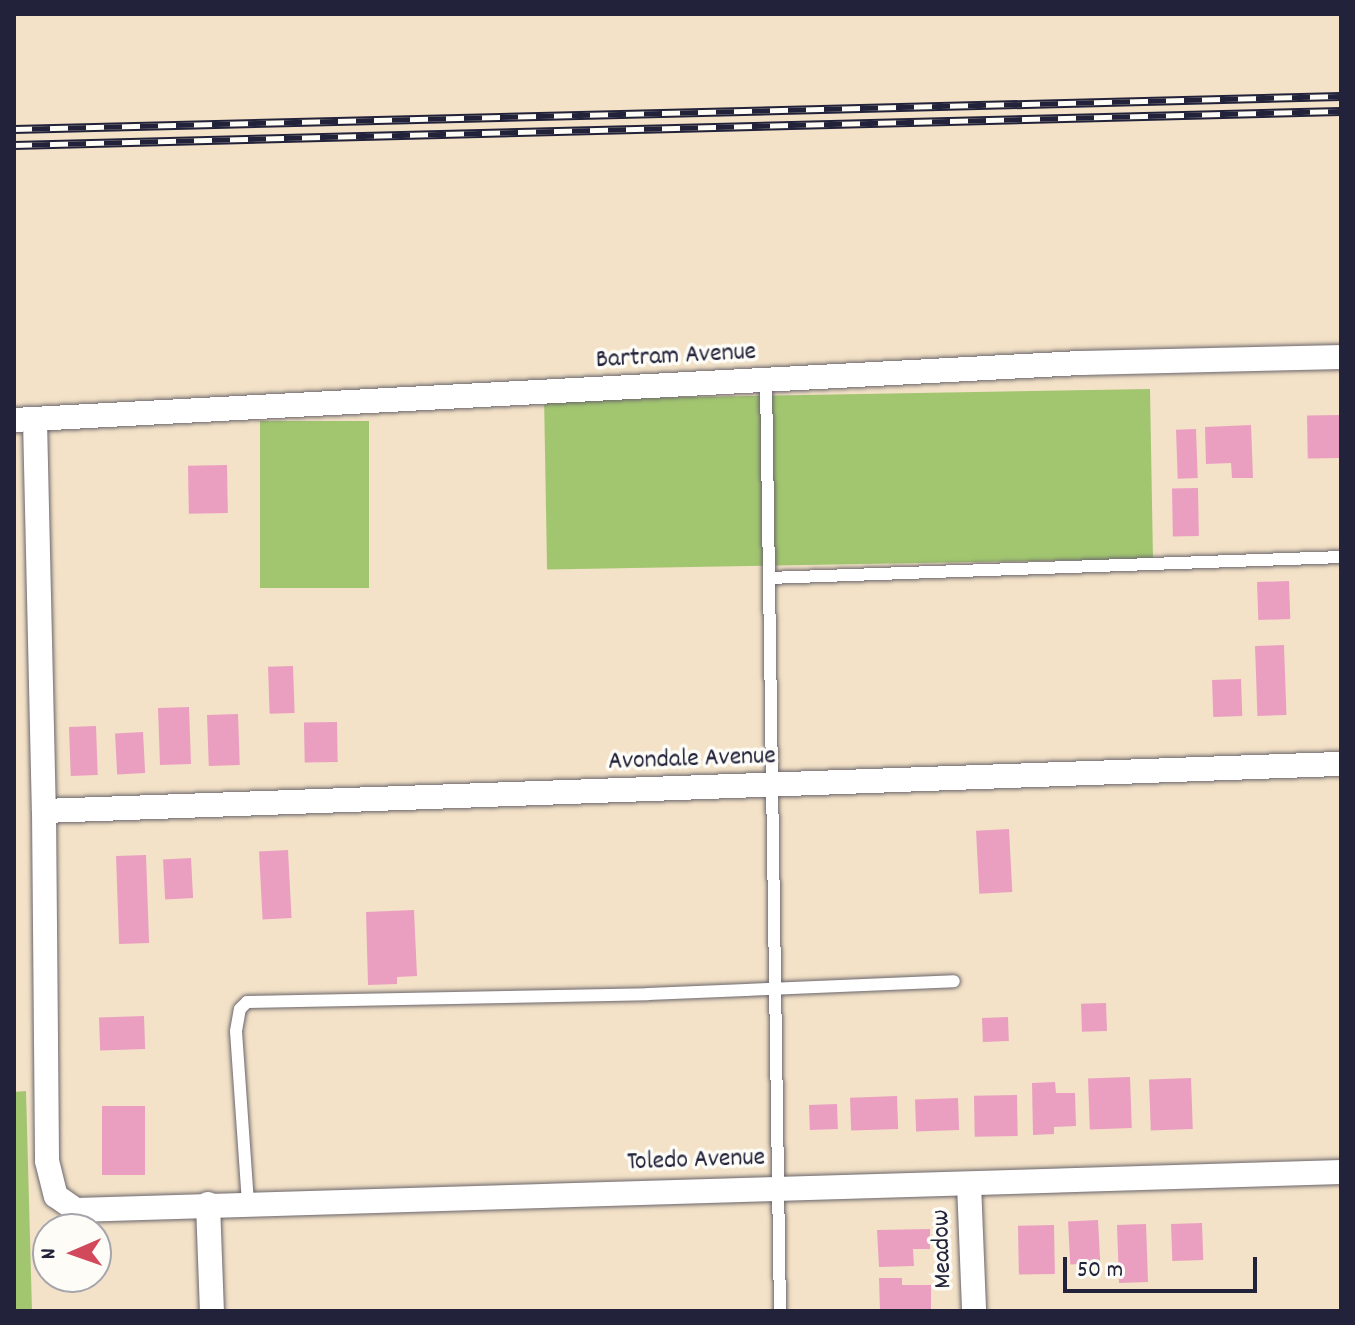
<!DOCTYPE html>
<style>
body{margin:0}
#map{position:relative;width:1355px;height:1325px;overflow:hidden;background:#f3e2c7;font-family:Dekko,sans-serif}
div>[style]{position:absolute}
.green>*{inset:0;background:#a2c670;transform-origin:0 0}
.building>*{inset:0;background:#ea9fc1;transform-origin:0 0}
.roads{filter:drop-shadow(0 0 2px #6b656c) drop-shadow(0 0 2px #6b656c)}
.service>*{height:12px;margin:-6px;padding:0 6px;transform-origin:6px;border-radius:6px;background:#fff}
.minor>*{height:24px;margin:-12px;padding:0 12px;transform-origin:12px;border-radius:12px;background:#fff}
.rail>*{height:9px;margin-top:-4.5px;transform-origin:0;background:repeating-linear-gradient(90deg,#fdfcf7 0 18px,#22223b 0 36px);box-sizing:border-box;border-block:2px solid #22223b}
span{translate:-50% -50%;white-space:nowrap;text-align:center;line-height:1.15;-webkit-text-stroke:7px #fdfcf7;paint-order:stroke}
.street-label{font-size:26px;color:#22223b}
.frame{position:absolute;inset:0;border:16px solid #22223b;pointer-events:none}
.north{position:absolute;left:32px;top:1213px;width:80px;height:80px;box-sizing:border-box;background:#fdfcf7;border:2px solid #a5a5ac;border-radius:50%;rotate:268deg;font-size:22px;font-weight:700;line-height:32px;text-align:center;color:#22223b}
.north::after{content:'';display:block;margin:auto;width:28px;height:36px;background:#d1495b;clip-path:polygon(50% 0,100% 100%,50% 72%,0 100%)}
.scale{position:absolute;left:1063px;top:1257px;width:194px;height:36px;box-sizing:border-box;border:4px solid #22223b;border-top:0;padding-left:10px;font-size:24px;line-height:28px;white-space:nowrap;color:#22223b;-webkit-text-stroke:6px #fdfcf7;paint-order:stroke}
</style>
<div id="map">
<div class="green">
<div style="left:1150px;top:389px;width:170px;height:606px;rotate:89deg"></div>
<div style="left:369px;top:421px;width:167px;height:109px;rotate:90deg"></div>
<div style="clip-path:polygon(26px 1091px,32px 1311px,14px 1311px,14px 1092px)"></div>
</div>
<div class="building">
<div style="left:1340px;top:415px;width:43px;height:33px;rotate:89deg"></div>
<div style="clip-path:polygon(1251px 425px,1253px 478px,1232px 478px,1231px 463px,1206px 464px,1205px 427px)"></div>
<div style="left:1196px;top:429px;width:49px;height:20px;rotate:88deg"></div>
<div style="left:227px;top:465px;width:48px;height:39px;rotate:89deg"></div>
<div style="left:1198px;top:488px;width:48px;height:26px;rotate:89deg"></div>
<div style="left:1289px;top:581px;width:38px;height:32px;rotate:88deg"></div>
<div style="left:1284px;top:645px;width:70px;height:29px;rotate:88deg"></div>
<div style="left:293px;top:666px;width:47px;height:25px;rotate:88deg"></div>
<div style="left:1241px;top:679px;width:37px;height:29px;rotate:88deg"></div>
<div style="left:189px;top:707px;width:57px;height:31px;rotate:88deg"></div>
<div style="left:238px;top:714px;width:51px;height:31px;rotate:88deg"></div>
<div style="left:337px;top:722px;width:40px;height:33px;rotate:89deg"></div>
<div style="left:96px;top:726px;width:49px;height:27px;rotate:88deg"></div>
<div style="left:143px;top:732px;width:41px;height:28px;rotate:87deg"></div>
<div style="left:1009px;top:829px;width:63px;height:33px;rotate:87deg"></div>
<div style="left:288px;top:850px;width:68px;height:29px;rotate:87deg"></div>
<div style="left:146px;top:855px;width:88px;height:30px;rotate:88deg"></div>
<div style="left:191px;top:858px;width:40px;height:28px;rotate:87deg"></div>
<div style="clip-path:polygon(414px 910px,417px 976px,397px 977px,397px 984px,368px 985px,366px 912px)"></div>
<div style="left:1106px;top:1003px;width:28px;height:25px;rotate:88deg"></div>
<div style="left:144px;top:1016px;width:33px;height:45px;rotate:88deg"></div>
<div style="left:1008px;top:1017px;width:24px;height:26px;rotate:88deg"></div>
<div style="left:1130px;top:1077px;width:51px;height:42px;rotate:88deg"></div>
<div style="left:1191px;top:1078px;width:51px;height:42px;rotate:88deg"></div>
<div style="clip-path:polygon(1055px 1082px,1056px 1093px,1075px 1093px,1076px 1126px,1054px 1127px,1054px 1134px,1033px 1135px,1032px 1083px)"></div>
<div style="left:1017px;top:1095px;width:41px;height:43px;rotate:89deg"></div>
<div style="left:897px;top:1096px;width:33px;height:47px;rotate:88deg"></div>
<div style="left:958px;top:1098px;width:32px;height:43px;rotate:88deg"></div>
<div style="left:837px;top:1104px;width:25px;height:28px;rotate:88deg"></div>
<div style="left:102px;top:1106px;width:43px;height:69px"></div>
<div style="left:1098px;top:1220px;width:43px;height:30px;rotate:87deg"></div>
<div style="left:1202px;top:1223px;width:37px;height:31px;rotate:88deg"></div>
<div style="left:1146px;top:1224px;width:58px;height:29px;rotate:88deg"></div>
<div style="left:1054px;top:1225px;width:49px;height:36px;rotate:89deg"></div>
<div style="clip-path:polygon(930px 1229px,930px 1249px,913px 1249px,914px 1266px,879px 1267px,877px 1230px)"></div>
<div style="clip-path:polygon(879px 1278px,902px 1278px,902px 1285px,931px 1285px,931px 1311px,880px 1311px)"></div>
</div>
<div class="roads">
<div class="service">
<div style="left:766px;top:380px;width:931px;rotate:89.14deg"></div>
<div style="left:769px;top:578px;width:572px;rotate:-2.1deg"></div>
<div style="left:248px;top:1203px;width:172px;rotate:-94deg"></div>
<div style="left:236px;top:1031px;width:22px;rotate:-80deg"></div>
<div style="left:240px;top:1009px;width:10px;rotate:-45deg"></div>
<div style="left:247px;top:1002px;width:401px;rotate:-1.1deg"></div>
<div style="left:648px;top:994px;width:306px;rotate:-2.4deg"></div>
</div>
<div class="minor">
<div style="left:14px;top:420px;width:1070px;rotate:-3.06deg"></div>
<div style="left:1082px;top:363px;width:259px;rotate:-1.3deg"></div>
<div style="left:35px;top:420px;width:391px;rotate:88.7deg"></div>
<div style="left:44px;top:811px;width:350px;rotate:89.5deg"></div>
<div style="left:47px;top:1161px;width:36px;rotate:76deg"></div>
<div style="left:56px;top:1196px;width:24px;rotate:35deg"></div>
<div style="left:76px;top:1210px;width:1266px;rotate:-1.72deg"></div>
<div style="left:44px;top:811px;width:1298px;rotate:-2.08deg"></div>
<div style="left:969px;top:1184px;width:127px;rotate:87.7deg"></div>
<div style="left:208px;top:1204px;width:107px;rotate:87.9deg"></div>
</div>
</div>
<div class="rail">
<div style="left:14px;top:129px;width:1327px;rotate:-1.42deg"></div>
<div style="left:14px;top:145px;width:1327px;rotate:-1.47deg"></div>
</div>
<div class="street-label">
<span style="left:676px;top:357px;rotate:-3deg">Bartram Avenue</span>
<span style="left:692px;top:760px;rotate:-2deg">Avondale Avenue</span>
<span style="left:696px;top:1161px;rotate:-2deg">Toledo Avenue</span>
<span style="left:943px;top:1249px;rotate:-92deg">Meadow</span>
</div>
<div class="frame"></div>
<div class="north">N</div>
<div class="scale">50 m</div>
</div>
